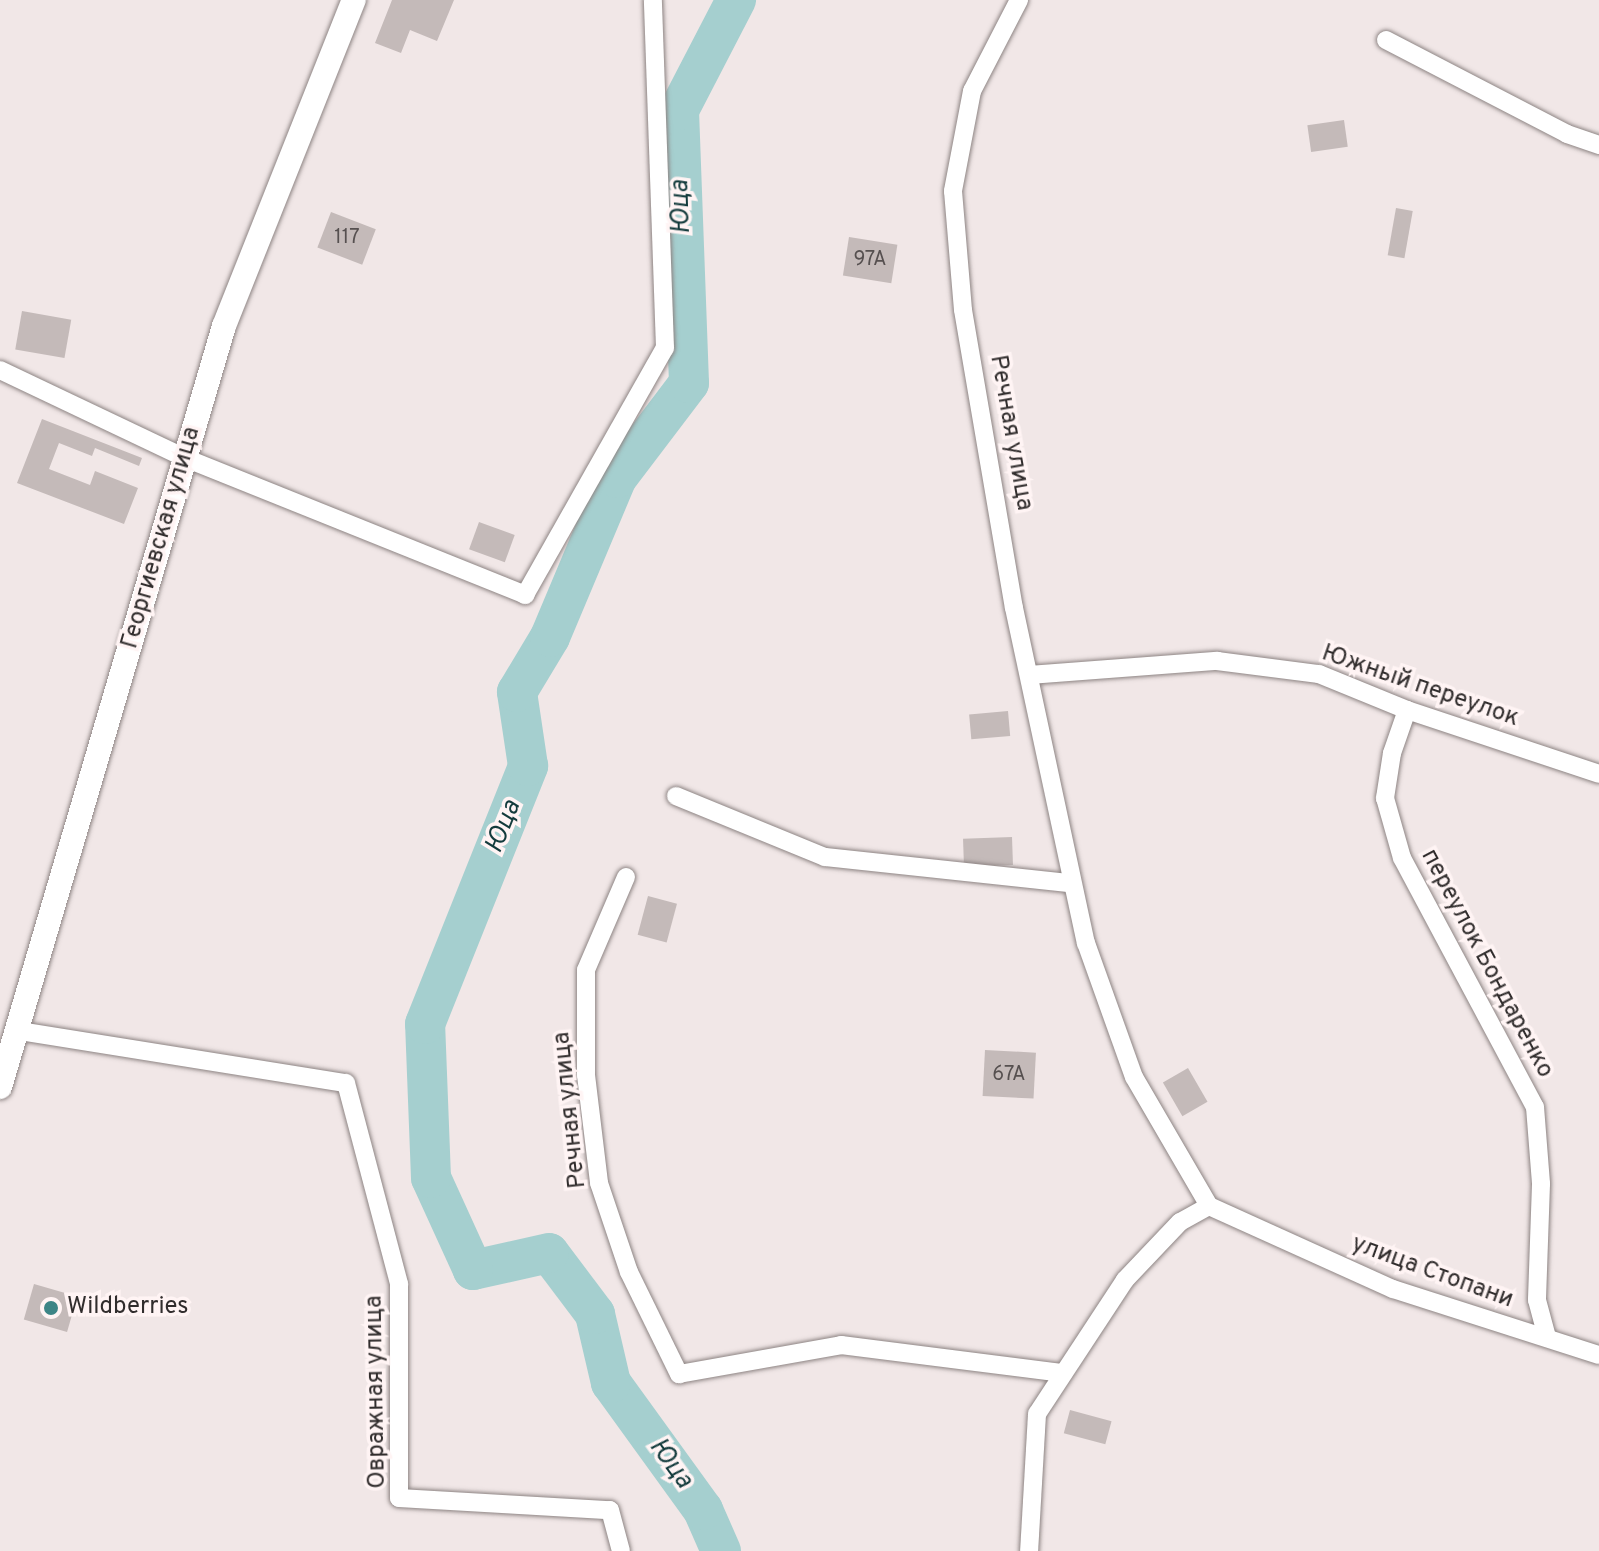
<!DOCTYPE html>
<meta charset="utf-8">
<style>
body{margin:0}
#map{position:relative;width:1599px;height:1551px;overflow:hidden;background:#f1e7e7;font-family:Overpass,sans-serif}
div>[style]{position:absolute}
.river>*{height:40px;margin:-20px;padding:0 20px;transform-origin:20px;border-radius:20px;background:#a5cfcf}
.building>*{inset:0;background:#c4bab9;transform-origin:0 0}
.roads{filter:drop-shadow(0 0 2px #8d8483) drop-shadow(0 0 2px #8d8483)}
.minor>*{height:18px;margin:-9px;padding:0 9px;transform-origin:9px;border-radius:9px;background:#fff}
.secondary>*{height:24px;margin:-12px;padding:0 12px;transform-origin:12px;border-radius:12px;background:#fff}
.dots>*{width:22px;height:22px;translate:-50% -50%;box-sizing:border-box;border:4px solid #fff4f4;border-radius:50%}
span{translate:-50% -50%;white-space:nowrap;text-align:center;line-height:1.15;-webkit-text-stroke:7px #fff4f4;paint-order:stroke}
.number-label{font-size:20px;color:#565050}
.number-label span{-webkit-text-stroke-width:0}
.street-label{font-size:24px;color:#312d2d}
.poi-label{font-size:24px;color:#312d2d}
.left{translate:0 -50%;text-align:left}
.water-label{font-size:26px;color:#133b3c;font-style:italic}
</style>
<div id="map">
<div class="river">
<div style="left:721px;top:1551px;width:45px;rotate:-113.7deg"></div>
<div style="left:703px;top:1510px;width:157px;rotate:-125.9deg"></div>
<div style="left:611px;top:1383px;width:71px;rotate:-103.1deg"></div>
<div style="left:595px;top:1314px;width:76px;rotate:-127deg"></div>
<div style="left:549px;top:1253px;width:78px;rotate:167.4deg"></div>
<div style="left:473px;top:1270px;width:101px;rotate:-114.5deg"></div>
<div style="left:431px;top:1178px;width:154px;rotate:-92.2deg"></div>
<div style="left:425px;top:1024px;width:278px;rotate:-68.2deg"></div>
<div style="left:528px;top:766px;width:75px;rotate:-98.5deg"></div>
<div style="left:517px;top:692px;width:64px;rotate:-59deg"></div>
<div style="left:550px;top:637px;width:173px;rotate:-67.2deg"></div>
<div style="left:617px;top:478px;width:119px;rotate:-52.8deg"></div>
<div style="left:689px;top:383px;width:273px;rotate:-92.1deg"></div>
<div style="left:679px;top:110px;width:124px;rotate:-62.6deg"></div>
</div>
<div class="building">
<div style="clip-path:polygon(392px 0,454px 0,437px 41px,410px 30px,401px 53px,375px 43px)"></div>
<div style="left:1344px;top:120px;width:27px;height:37px;rotate:82deg"></div>
<div style="left:1396px;top:208px;width:17px;height:48px;rotate:10deg"></div>
<div style="left:331px;top:212px;width:48px;height:38px;rotate:21deg"></div>
<div style="left:849px;top:237px;width:49px;height:39px;rotate:9deg"></div>
<div style="left:22px;top:311px;width:50px;height:39px;rotate:10deg"></div>
<div style="clip-path:polygon(42px 419px,142px 458px,139px 466px,95px 448px,92px 456px,59px 443px,49px 469px,90px 485px,95px 471px,138px 488px,124px 524px,17px 483px)"></div>
<div style="left:479px;top:522px;width:38px;height:29px;rotate:20deg"></div>
<div style="left:1008px;top:711px;width:25px;height:39px;rotate:85deg"></div>
<div style="left:1012px;top:837px;width:28px;height:49px;rotate:88deg"></div>
<div style="left:648px;top:896px;width:30px;height:40px;rotate:15deg"></div>
<div style="left:985px;top:1050px;width:51px;height:46px;rotate:3deg"></div>
<div style="left:1188px;top:1068px;width:39px;height:29px;rotate:60deg"></div>
<div style="left:34px;top:1284px;width:45px;height:37px;rotate:16deg"></div>
<div style="left:1070px;top:1410px;width:43px;height:24px;rotate:15deg"></div>
</div>
<div class="roads">
<div class="minor">
<div style="left:1019px;top:0;width:102px;rotate:117.3deg"></div>
<div style="left:972px;top:91px;width:102px;rotate:100.8deg"></div>
<div style="left:953px;top:191px;width:119px;rotate:85.2deg"></div>
<div style="left:963px;top:310px;width:302px;rotate:80.3deg"></div>
<div style="left:1014px;top:608px;width:343px;rotate:77.9deg"></div>
<div style="left:1086px;top:943px;width:142px;rotate:70.3deg"></div>
<div style="left:1134px;top:1077px;width:149px;rotate:59.8deg"></div>
<div style="left:1209px;top:1206px;width:33px;rotate:151deg"></div>
<div style="left:1180px;top:1222px;width:80px;rotate:133.5deg"></div>
<div style="left:1125px;top:1280px;width:160px;rotate:123.3deg"></div>
<div style="left:1037px;top:1414px;width:137px;rotate:93.3deg"></div>
<div style="left:1386px;top:40px;width:204px;rotate:27.4deg"></div>
<div style="left:1567px;top:134px;width:34px;rotate:19deg"></div>
<div style="left:0;top:370px;width:205px;rotate:25.4deg"></div>
<div style="left:185px;top:458px;width:367px;rotate:21.9deg"></div>
<div style="left:525px;top:595px;width:284px;rotate:-60.5deg"></div>
<div style="left:665px;top:348px;width:348px;rotate:-92deg"></div>
<div style="left:1029px;top:675px;width:189px;rotate:-4.3deg"></div>
<div style="left:1217px;top:661px;width:103px;rotate:7.3deg"></div>
<div style="left:1319px;top:674px;width:95px;rotate:22.2deg"></div>
<div style="left:1407px;top:710px;width:202px;rotate:18.4deg"></div>
<div style="left:1407px;top:710px;width:46px;rotate:109.2deg"></div>
<div style="left:1392px;top:753px;width:46px;rotate:98.8deg"></div>
<div style="left:1385px;top:798px;width:62px;rotate:74.2deg"></div>
<div style="left:1402px;top:858px;width:282px;rotate:61.9deg"></div>
<div style="left:1535px;top:1107px;width:77px;rotate:85.5deg"></div>
<div style="left:1541px;top:1184px;width:116px;rotate:92deg"></div>
<div style="left:1537px;top:1300px;width:39px;rotate:75deg"></div>
<div style="left:676px;top:796px;width:161px;rotate:22.3deg"></div>
<div style="left:825px;top:857px;width:245px;rotate:6.1deg"></div>
<div style="left:626px;top:877px;width:101px;rotate:113.3deg"></div>
<div style="left:586px;top:970px;width:105px;rotate:90deg"></div>
<div style="left:586px;top:1075px;width:109px;rotate:83.1deg"></div>
<div style="left:599px;top:1183px;width:94px;rotate:71.4deg"></div>
<div style="left:629px;top:1272px;width:114px;rotate:63.9deg"></div>
<div style="left:679px;top:1374px;width:165px;rotate:-10.1deg"></div>
<div style="left:841px;top:1345px;width:224px;rotate:7.2deg"></div>
<div style="left:20px;top:1031px;width:330px;rotate:9.1deg"></div>
<div style="left:346px;top:1083px;width:208px;rotate:75.2deg"></div>
<div style="left:399px;top:1284px;width:214px;rotate:90deg"></div>
<div style="left:399px;top:1498px;width:211px;rotate:3.3deg"></div>
<div style="left:610px;top:1510px;width:42px;rotate:75deg"></div>
<div style="left:1209px;top:1206px;width:202px;rotate:24.3deg"></div>
<div style="left:1393px;top:1289px;width:216px;rotate:17.8deg"></div>
</div>
<div class="secondary">
<div style="left:0;top:1087px;width:793px;rotate:-73.6deg"></div>
<div style="left:224px;top:326px;width:351px;rotate:-68.3deg"></div>
</div>
</div>
<div class="dots">
<div style="left:51px;top:1308px;background:#3d8586"></div>
</div>
<div class="number-label">
<span style="left:347px;top:238px">117</span>
<span style="left:870px;top:260px">97А</span>
<span style="left:1009px;top:1075px">67А</span>
</div>
<div class="street-label">
<span style="left:1010px;top:433px;rotate:80deg">Речная улица</span>
<span style="left:162px;top:538px;rotate:-74deg">Георгиевская улица</span>
<span style="left:1420px;top:687px;rotate:19deg">Южный переулок</span>
<span style="left:1486px;top:964px;rotate:62deg">переулок Бондаренко</span>
<span style="left:571px;top:1110px;rotate:-96deg">Речная улица</span>
<span style="left:1432px;top:1273px;rotate:20deg">улица Стопани</span>
<span style="left:377px;top:1392px;rotate:-91deg">Овражная улица</span>
</div>
<div class="poi-label">
<span class="left" style="left:67px;top:1308px">Wildberries</span>
</div>
<div class="water-label">
<span style="left:682px;top:207px;rotate:-92deg">Юца</span>
<span style="left:504px;top:827px;rotate:-68deg">Юца</span>
<span style="left:670px;top:1464px;rotate:54deg">Юца</span>
</div>
</div>
